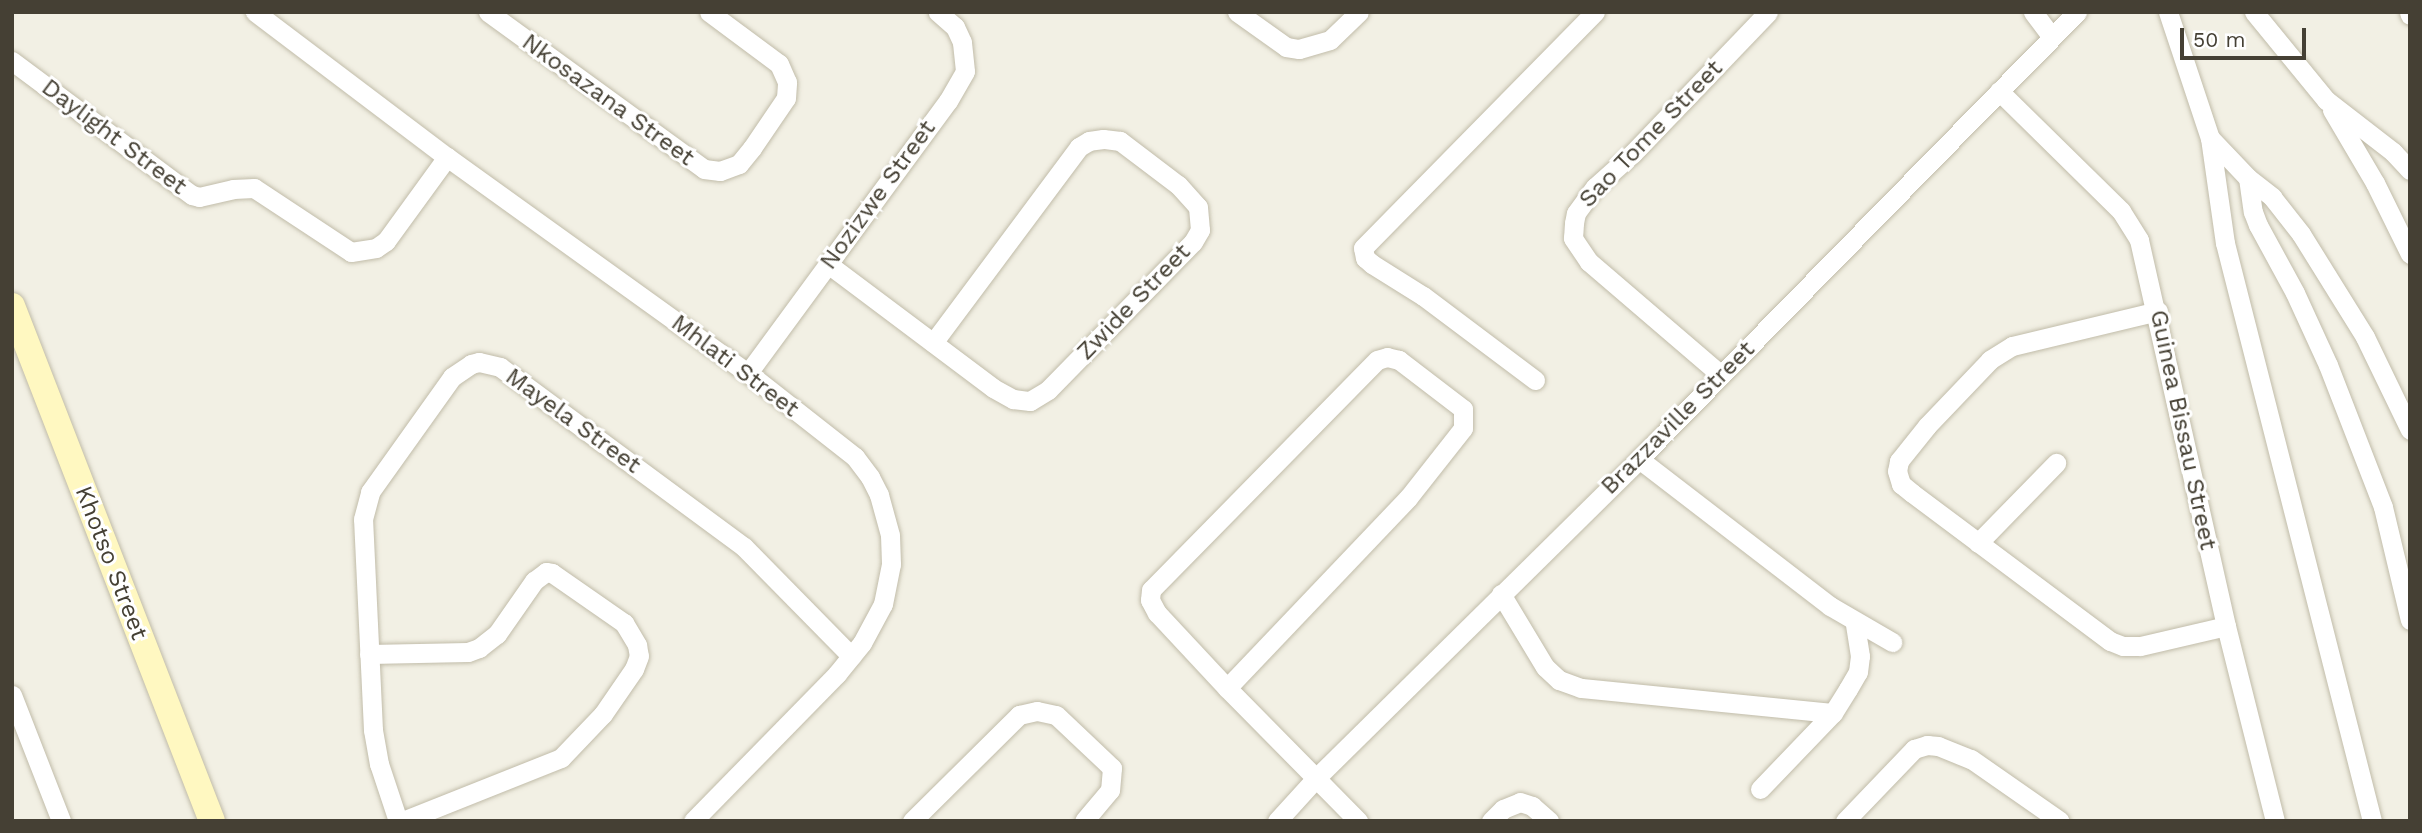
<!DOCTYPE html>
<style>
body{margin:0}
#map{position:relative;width:2422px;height:833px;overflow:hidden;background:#f2f0e4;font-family:"Work Sans",sans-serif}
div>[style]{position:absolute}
.roads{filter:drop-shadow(0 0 2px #c1bca9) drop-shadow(0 0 2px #c1bca9)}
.street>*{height:19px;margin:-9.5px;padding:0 9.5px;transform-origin:9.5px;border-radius:9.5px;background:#fff}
.secondary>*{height:26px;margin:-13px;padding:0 13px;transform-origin:13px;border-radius:13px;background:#fff8c1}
span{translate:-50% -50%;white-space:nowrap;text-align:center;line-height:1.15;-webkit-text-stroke:6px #fff;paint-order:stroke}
.street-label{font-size:24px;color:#454034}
.frame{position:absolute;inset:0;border:14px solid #454034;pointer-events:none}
.scale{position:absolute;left:2180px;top:28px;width:126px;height:32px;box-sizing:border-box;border:4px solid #454034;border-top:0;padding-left:9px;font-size:21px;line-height:24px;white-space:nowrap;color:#454034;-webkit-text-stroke:5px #fff;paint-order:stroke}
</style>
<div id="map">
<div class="roads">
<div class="street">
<div style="left:255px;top:12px;width:241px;rotate:37.1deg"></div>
<div style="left:447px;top:157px;width:370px;rotate:35.7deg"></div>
<div style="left:748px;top:373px;width:136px;rotate:38.1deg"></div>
<div style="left:855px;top:457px;width:25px;rotate:53deg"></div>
<div style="left:870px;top:477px;width:20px;rotate:63deg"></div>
<div style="left:879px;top:495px;width:41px;rotate:74.6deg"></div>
<div style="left:890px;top:535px;width:29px;rotate:88deg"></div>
<div style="left:891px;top:564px;width:41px;rotate:101.3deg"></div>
<div style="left:883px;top:604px;width:44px;rotate:118.3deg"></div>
<div style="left:862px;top:643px;width:40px;rotate:129deg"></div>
<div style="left:837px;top:674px;width:206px;rotate:134.4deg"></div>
<div style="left:488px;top:12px;width:267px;rotate:36deg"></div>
<div style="left:704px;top:169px;width:16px;rotate:7deg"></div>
<div style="left:720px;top:171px;width:20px;rotate:-20deg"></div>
<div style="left:739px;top:164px;width:21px;rotate:-51deg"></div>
<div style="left:752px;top:148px;width:60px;rotate:-55.8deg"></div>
<div style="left:786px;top:98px;width:16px;rotate:-86deg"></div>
<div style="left:787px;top:82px;width:20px;rotate:-114deg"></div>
<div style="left:779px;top:64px;width:87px;rotate:-143.4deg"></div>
<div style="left:1237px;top:12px;width:60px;rotate:35.5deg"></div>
<div style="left:1286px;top:47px;width:13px;rotate:9deg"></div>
<div style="left:1299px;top:49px;width:32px;rotate:-16deg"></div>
<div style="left:1330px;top:40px;width:40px;rotate:-44deg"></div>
<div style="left:2033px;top:12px;width:31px;rotate:53deg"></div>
<div style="left:2168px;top:12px;width:133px;rotate:71.6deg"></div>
<div style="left:2210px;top:138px;width:106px;rotate:81.9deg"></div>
<div style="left:2225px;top:243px;width:596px;rotate:75.73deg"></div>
<div style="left:2254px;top:12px;width:114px;rotate:50.7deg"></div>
<div style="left:2326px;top:100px;width:85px;rotate:37.8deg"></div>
<div style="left:2393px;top:152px;width:25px;rotate:47deg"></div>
<div style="left:2409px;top:12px;width:3px;rotate:72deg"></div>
<div style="left:12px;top:61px;width:224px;rotate:36.7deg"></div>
<div style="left:192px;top:195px;width:7px;rotate:16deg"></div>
<div style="left:199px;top:197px;width:35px;rotate:-13deg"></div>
<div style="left:233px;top:189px;width:21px;rotate:-3deg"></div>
<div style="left:254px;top:188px;width:116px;rotate:33.4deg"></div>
<div style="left:351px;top:252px;width:25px;rotate:-9deg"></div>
<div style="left:376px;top:248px;width:12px;rotate:-35deg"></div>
<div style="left:386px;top:241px;width:104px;rotate:-54deg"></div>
<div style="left:1999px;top:91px;width:171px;rotate:44.5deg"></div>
<div style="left:2121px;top:211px;width:34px;rotate:58deg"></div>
<div style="left:2139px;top:240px;width:396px;rotate:77.3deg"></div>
<div style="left:2226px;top:626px;width:201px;rotate:75.9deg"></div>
<div style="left:2332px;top:110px;width:85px;rotate:59.5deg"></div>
<div style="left:2375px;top:183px;width:79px;rotate:63.8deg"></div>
<div style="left:2210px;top:138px;width:55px;rotate:46.5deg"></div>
<div style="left:2248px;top:178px;width:31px;rotate:38deg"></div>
<div style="left:2272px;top:197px;width:47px;rotate:51.9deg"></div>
<div style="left:2301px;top:234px;width:121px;rotate:58.1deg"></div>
<div style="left:2365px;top:337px;width:103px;rotate:64.2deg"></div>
<div style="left:2248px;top:178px;width:34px;rotate:82deg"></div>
<div style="left:2253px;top:212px;width:14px;rotate:69deg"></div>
<div style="left:2258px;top:225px;width:77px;rotate:61.4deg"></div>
<div style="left:2295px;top:293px;width:79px;rotate:65.4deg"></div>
<div style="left:2328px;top:365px;width:152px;rotate:68.8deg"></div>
<div style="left:2383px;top:507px;width:116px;rotate:76.6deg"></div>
<div style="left:828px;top:264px;width:206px;rotate:36.9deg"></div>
<div style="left:993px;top:388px;width:23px;rotate:29deg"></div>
<div style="left:1013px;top:399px;width:17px;rotate:7deg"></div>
<div style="left:1030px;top:401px;width:21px;rotate:-31deg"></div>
<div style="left:1048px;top:390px;width:207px;rotate:-45.6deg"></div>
<div style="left:1193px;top:242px;width:14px;rotate:-60deg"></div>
<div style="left:1200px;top:230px;width:23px;rotate:-95deg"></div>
<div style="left:1198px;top:207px;width:30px;rotate:-132deg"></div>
<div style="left:1178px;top:185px;width:73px;rotate:-142.8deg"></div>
<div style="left:1120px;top:141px;width:17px;rotate:-173deg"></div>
<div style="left:1103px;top:139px;width:14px;rotate:172deg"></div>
<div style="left:1089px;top:141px;width:12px;rotate:149deg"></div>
<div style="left:1079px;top:147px;width:244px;rotate:126.7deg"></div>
<div style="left:2158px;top:311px;width:150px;rotate:166.5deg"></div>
<div style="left:2012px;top:346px;width:26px;rotate:148deg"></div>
<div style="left:1990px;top:360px;width:91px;rotate:133.7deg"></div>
<div style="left:1927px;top:426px;width:45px;rotate:128.7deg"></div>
<div style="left:1899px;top:461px;width:10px;rotate:101deg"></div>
<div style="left:1897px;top:471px;width:14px;rotate:73deg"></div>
<div style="left:1901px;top:484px;width:14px;rotate:39deg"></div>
<div style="left:1912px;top:493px;width:247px;rotate:36.8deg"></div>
<div style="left:2110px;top:641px;width:14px;rotate:21deg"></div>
<div style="left:2123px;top:646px;width:17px"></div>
<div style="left:2140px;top:646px;width:88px;rotate:-13.1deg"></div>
<div style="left:748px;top:373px;width:338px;rotate:-53.7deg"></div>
<div style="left:948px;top:101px;width:34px;rotate:-60deg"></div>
<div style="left:965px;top:71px;width:29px;rotate:-96deg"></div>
<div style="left:962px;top:42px;width:17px;rotate:-115deg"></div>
<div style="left:955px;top:27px;width:23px;rotate:-139deg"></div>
<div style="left:1721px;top:375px;width:174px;rotate:-139.4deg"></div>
<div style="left:1589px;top:262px;width:29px;rotate:-124deg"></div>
<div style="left:1573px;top:238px;width:15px;rotate:-86deg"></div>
<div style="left:1574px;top:223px;width:10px;rotate:-79deg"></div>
<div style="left:1576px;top:213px;width:32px;rotate:-54deg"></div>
<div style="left:1595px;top:187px;width:51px;rotate:-41.8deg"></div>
<div style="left:1633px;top:153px;width:195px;rotate:-46.2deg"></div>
<div style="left:1535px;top:380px;width:140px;rotate:-143.1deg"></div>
<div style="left:1423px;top:296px;width:60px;rotate:-147.9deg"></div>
<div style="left:1372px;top:264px;width:9px;rotate:-139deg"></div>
<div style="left:1365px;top:258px;width:10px;rotate:-101deg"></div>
<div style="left:1363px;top:248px;width:331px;rotate:-45.5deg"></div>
<div style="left:1639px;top:459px;width:241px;rotate:37.6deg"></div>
<div style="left:1830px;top:606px;width:72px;rotate:30.1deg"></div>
<div style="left:1978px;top:543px;width:112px;rotate:-45.7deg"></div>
<div style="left:1501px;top:594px;width:85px;rotate:58.9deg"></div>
<div style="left:1545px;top:667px;width:19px;rotate:43deg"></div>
<div style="left:1559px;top:680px;width:23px;rotate:20deg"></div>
<div style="left:1581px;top:688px;width:253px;rotate:5.7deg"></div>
<div style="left:369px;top:654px;width:99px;rotate:-1.2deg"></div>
<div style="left:468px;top:652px;width:12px;rotate:-20deg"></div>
<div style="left:479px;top:648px;width:23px;rotate:-38deg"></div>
<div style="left:497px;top:634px;width:65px;rotate:-55.1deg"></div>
<div style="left:534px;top:581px;width:15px;rotate:-37deg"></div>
<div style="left:546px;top:572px;width:6px;rotate:9deg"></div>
<div style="left:552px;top:573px;width:88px;rotate:34.8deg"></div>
<div style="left:624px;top:623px;width:26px;rotate:59deg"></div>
<div style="left:637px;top:645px;width:11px;rotate:80deg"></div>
<div style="left:639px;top:656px;width:14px;rotate:111deg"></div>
<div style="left:634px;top:669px;width:55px;rotate:124.6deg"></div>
<div style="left:603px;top:714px;width:61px;rotate:133.7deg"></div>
<div style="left:561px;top:758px;width:170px;rotate:158.3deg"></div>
<div style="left:1227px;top:688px;width:262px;rotate:-46.4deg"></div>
<div style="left:1408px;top:498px;width:89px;rotate:-51.8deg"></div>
<div style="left:1463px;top:428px;width:19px;rotate:-90deg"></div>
<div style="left:1463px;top:409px;width:81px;rotate:-142.6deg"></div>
<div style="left:1399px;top:360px;width:12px;rotate:-166deg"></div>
<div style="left:1387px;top:357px;width:10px;rotate:163deg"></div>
<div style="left:1377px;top:360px;width:322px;rotate:134.5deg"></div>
<div style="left:1151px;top:590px;width:10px;rotate:96deg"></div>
<div style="left:1150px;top:600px;width:15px;rotate:62deg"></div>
<div style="left:1157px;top:613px;width:103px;rotate:47deg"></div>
<div style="left:1227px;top:688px;width:187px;rotate:45.4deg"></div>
<div style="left:12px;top:695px;width:135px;rotate:68.7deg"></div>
<div style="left:1760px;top:789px;width:105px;rotate:-46.2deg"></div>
<div style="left:1833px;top:713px;width:28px;rotate:-58deg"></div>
<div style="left:1848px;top:689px;width:20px;rotate:-60deg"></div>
<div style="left:1858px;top:672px;width:16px;rotate:-83deg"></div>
<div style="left:1860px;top:656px;width:33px;rotate:-99deg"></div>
<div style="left:398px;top:821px;width:60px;rotate:-108.4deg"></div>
<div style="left:379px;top:764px;width:35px;rotate:-100deg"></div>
<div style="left:373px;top:730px;width:211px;rotate:-92.7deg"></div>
<div style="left:363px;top:519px;width:28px;rotate:-75deg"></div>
<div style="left:370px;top:492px;width:141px;rotate:-54.5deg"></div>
<div style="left:452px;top:377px;width:23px;rotate:-34deg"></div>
<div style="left:471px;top:364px;width:8px;rotate:-14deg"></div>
<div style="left:479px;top:362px;width:22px;rotate:13deg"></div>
<div style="left:500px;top:367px;width:303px;rotate:36.4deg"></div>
<div style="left:744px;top:547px;width:153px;rotate:45.5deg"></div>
<div style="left:912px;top:821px;width:151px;rotate:-44.7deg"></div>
<div style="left:1019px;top:715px;width:18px;rotate:-13deg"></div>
<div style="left:1037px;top:711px;width:19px;rotate:12deg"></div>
<div style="left:1056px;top:715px;width:77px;rotate:43.4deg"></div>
<div style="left:1112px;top:768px;width:22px;rotate:95deg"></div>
<div style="left:1110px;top:790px;width:40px;rotate:130deg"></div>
<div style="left:1277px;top:821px;width:58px;rotate:-47.8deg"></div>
<div style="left:1316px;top:778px;width:454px;rotate:-44.6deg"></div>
<div style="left:1639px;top:459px;width:626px;rotate:-45.58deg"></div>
<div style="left:1491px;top:821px;width:17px;rotate:-45deg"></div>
<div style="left:1503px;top:809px;width:18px;rotate:-22deg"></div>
<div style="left:1520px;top:802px;width:13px;rotate:18deg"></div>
<div style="left:1532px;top:806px;width:23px;rotate:41deg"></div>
<div style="left:1845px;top:821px;width:100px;rotate:-46.2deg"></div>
<div style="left:1914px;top:749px;width:14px;rotate:-17deg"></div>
<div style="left:1927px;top:745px;width:11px;rotate:5deg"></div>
<div style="left:1938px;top:746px;width:35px;rotate:22deg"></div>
<div style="left:1971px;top:759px;width:108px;rotate:34.9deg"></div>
</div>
<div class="secondary">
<div style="left:12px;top:306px;width:552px;rotate:68.78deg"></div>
</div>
</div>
<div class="street-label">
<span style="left:608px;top:100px;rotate:36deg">Nkosazana Street</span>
<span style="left:1651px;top:134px;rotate:-46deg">Sao Tome Street</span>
<span style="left:114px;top:137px;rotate:37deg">Daylight Street</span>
<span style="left:878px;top:195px;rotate:-54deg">Nozizwe Street</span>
<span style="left:1134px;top:302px;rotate:-46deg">Zwide Street</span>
<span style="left:735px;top:366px;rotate:37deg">Mhlati Street</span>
<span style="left:1678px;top:418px;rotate:-45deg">Brazzaville Street</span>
<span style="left:573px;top:421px;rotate:36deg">Mayela Street</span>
<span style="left:2183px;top:430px;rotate:78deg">Guinea Bissau Street</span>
<span style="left:111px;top:563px;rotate:69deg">Khotso Street</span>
</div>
<div class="frame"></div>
<div class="scale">50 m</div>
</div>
